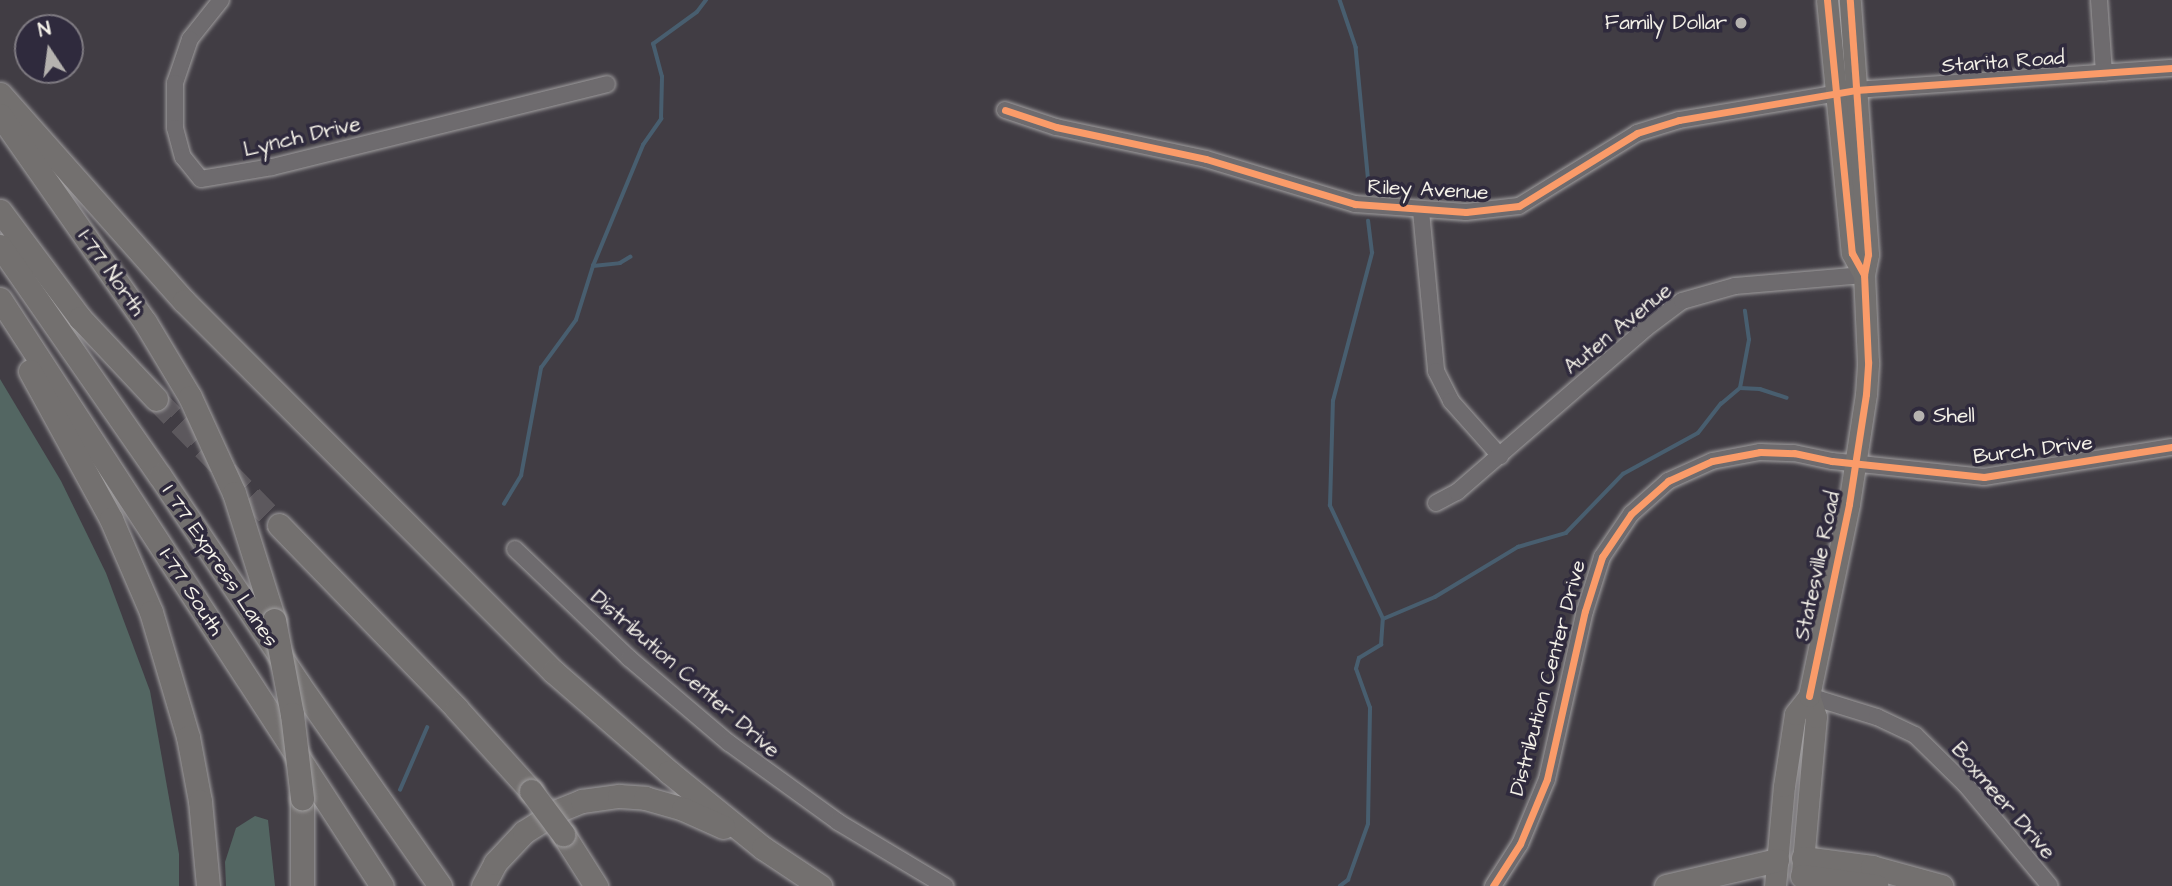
<!DOCTYPE html>
<style>
body{margin:0}
#map{position:relative;width:2172px;height:886px;overflow:hidden;background:#413d44;font-family:"Architects Daughter",sans-serif}
div>[style]{position:absolute}
.green>*{inset:0;background:#536662}
.stream>*{height:3.5px;margin:-1.75px;padding:0 1.75px;transform-origin:1.75px;border-radius:1.75px;background:#485e6f}
.highway-tunnel>*{height:23px;margin-top:-11.5px;transform-origin:0;background:repeating-linear-gradient(90deg,#5c585d 0 23px,transparent 0 34px)}
.roads{filter:drop-shadow(0 0 2px #a19fa0) drop-shadow(0 0 2px #a19fa0)}
.minor>*{height:16px;margin:-8px;padding:0 8px;transform-origin:8px;border-radius:8px;background:#6e6b6e}
.major>*{height:21px;margin:-10.5px;padding:0 10.5px;transform-origin:10.5px;border-radius:10.5px;background:#73706f}
.highway>*{height:23px;margin:-11.5px;padding:0 11.5px;transform-origin:11.5px;border-radius:11.5px;background:#73706f}
.bridges{filter:drop-shadow(0 0 2px #a19fa0) drop-shadow(0 0 2px #a19fa0)}
.highway-bridge>*{height:23px;margin:-11.5px;padding:0 11.5px;transform-origin:11.5px;border-radius:11.5px;background:#73706f}
.cycleway>*{height:7px;margin:-3.5px;padding:0 3.5px;transform-origin:3.5px;border-radius:3.5px;background:#fa9b69}
.dots>*{width:19px;height:19px;translate:-50% -50%;box-sizing:border-box;border:4px solid #2f2a3d;border-radius:50%}
span{translate:-50% -50%;white-space:nowrap;text-align:center;line-height:1.15;-webkit-text-stroke:7px #2f2a3d;paint-order:stroke}
.poi-label{font-size:21px;color:#f4f1e8}
.right{translate:-100% -50%;text-align:right}
.left{translate:0 -50%;text-align:left}
.street-label{font-size:21px;color:#f4f1e8}
.north{position:absolute;left:14px;top:14px;width:70px;height:70px;box-sizing:border-box;background:#2f2a3d;border:2px solid #7e7a81;border-radius:50%;rotate:347deg;font-size:19px;font-weight:700;line-height:28px;text-align:center;color:#f4f1e8}
.north::after{content:'';display:block;margin:auto;width:24px;height:32px;background:#b5b2af;clip-path:polygon(50% 0,100% 100%,50% 72%,0 100%)}
</style>
<div id="map">
<div class="green">
<div style="clip-path:polygon(0 379px,61px 481px,106px 573px,150px 691px,179px 854px,179px 886px,0 886px)"></div>
<div style="clip-path:polygon(255px 816px,268px 820px,275px 886px,226px 886px,225px 862px,236px 828px)"></div>
</div>
<div class="stream">
<div style="left:1340px;top:0;width:50px;rotate:71.2deg"></div>
<div style="left:1356px;top:47px;width:148px;rotate:84.6deg"></div>
<div style="left:593px;top:266px;width:27px;rotate:-6deg"></div>
<div style="left:620px;top:263px;width:12px;rotate:-31deg"></div>
<div style="left:1740px;top:388px;width:20px;rotate:3deg"></div>
<div style="left:1760px;top:389px;width:28px;rotate:18deg"></div>
<div style="left:504px;top:504px;width:33px;rotate:-59deg"></div>
<div style="left:521px;top:476px;width:110px;rotate:-79.5deg"></div>
<div style="left:541px;top:368px;width:59px;rotate:-53.9deg"></div>
<div style="left:576px;top:320px;width:57px;rotate:-72.5deg"></div>
<div style="left:593px;top:266px;width:131px;rotate:-67.5deg"></div>
<div style="left:643px;top:145px;width:32px;rotate:-55deg"></div>
<div style="left:661px;top:119px;width:42px;rotate:-88.6deg"></div>
<div style="left:662px;top:77px;width:34px;rotate:-105deg"></div>
<div style="left:653px;top:44px;width:54px;rotate:-36deg"></div>
<div style="left:697px;top:12px;width:15px;rotate:-53deg"></div>
<div style="left:1383px;top:619px;width:56px;rotate:-22.9deg"></div>
<div style="left:1435px;top:597px;width:97px;rotate:-31.1deg"></div>
<div style="left:1518px;top:547px;width:50px;rotate:-16.3deg"></div>
<div style="left:1566px;top:533px;width:82px;rotate:-46deg"></div>
<div style="left:1623px;top:474px;width:85px;rotate:-28.7deg"></div>
<div style="left:1698px;top:433px;width:37px;rotate:-52deg"></div>
<div style="left:1721px;top:404px;width:25px;rotate:-40deg"></div>
<div style="left:1740px;top:388px;width:49px;rotate:-79.4deg"></div>
<div style="left:1749px;top:340px;width:29px;rotate:-98deg"></div>
<div style="left:400px;top:790px;width:68px;rotate:-66.5deg"></div>
<div style="left:1340px;top:886px;width:10px;rotate:-37deg"></div>
<div style="left:1348px;top:880px;width:59px;rotate:-70.3deg"></div>
<div style="left:1368px;top:824px;width:116px;rotate:-89deg"></div>
<div style="left:1370px;top:708px;width:41px;rotate:-109.7deg"></div>
<div style="left:1356px;top:669px;width:11px;rotate:-75deg"></div>
<div style="left:1359px;top:658px;width:26px;rotate:-31deg"></div>
<div style="left:1381px;top:645px;width:26px;rotate:-86deg"></div>
<div style="left:1383px;top:619px;width:125px;rotate:-115.1deg"></div>
<div style="left:1330px;top:506px;width:105px;rotate:-88.4deg"></div>
<div style="left:1333px;top:401px;width:153px;rotate:-75.2deg"></div>
<div style="left:1372px;top:253px;width:32px;rotate:-97deg"></div>
</div>
<div class="highway-tunnel">
<div style="left:156px;top:399px;width:176px;rotate:45.7deg"></div>
</div>
<div class="roads">
<div class="minor">
<div style="left:221px;top:0;width:50px;rotate:128.5deg"></div>
<div style="left:190px;top:39px;width:46px;rotate:108.8deg"></div>
<div style="left:175px;top:83px;width:45px;rotate:90deg"></div>
<div style="left:175px;top:128px;width:30px;rotate:75deg"></div>
<div style="left:183px;top:157px;width:28px;rotate:51deg"></div>
<div style="left:201px;top:179px;width:72px;rotate:-9.6deg"></div>
<div style="left:272px;top:167px;width:345px;rotate:-13.9deg"></div>
<div style="left:2099px;top:0;width:73px;rotate:86.1deg"></div>
<div style="left:1005px;top:110px;width:54px;rotate:18.4deg"></div>
<div style="left:1056px;top:127px;width:153px;rotate:12deg"></div>
<div style="left:1206px;top:159px;width:156px;rotate:16.8deg"></div>
<div style="left:1355px;top:204px;width:111px;rotate:4.1deg"></div>
<div style="left:1466px;top:212px;width:53px;rotate:-6.5deg"></div>
<div style="left:1519px;top:206px;width:139px;rotate:-31.7deg"></div>
<div style="left:1637px;top:133px;width:44px;rotate:-17.2deg"></div>
<div style="left:1679px;top:120px;width:180px;rotate:-9.6deg"></div>
<div style="left:1856px;top:90px;width:317px;rotate:-4deg"></div>
<div style="left:1421px;top:211px;width:161px;rotate:84.6deg"></div>
<div style="left:1436px;top:371px;width:34px;rotate:63deg"></div>
<div style="left:1451px;top:401px;width:74px;rotate:48.3deg"></div>
<div style="left:1436px;top:503px;width:24px;rotate:-28deg"></div>
<div style="left:1457px;top:492px;width:250px;rotate:-40.9deg"></div>
<div style="left:1646px;top:328px;width:45px;rotate:-36.9deg"></div>
<div style="left:1682px;top:301px;width:55px;rotate:-15.8deg"></div>
<div style="left:1735px;top:286px;width:129px;rotate:-4.9deg"></div>
<div style="left:515px;top:549px;width:158px;rotate:43.7deg"></div>
<div style="left:629px;top:658px;width:131px;rotate:40.4deg"></div>
<div style="left:729px;top:743px;width:135px;rotate:35.9deg"></div>
<div style="left:838px;top:822px;width:125px;rotate:30.9deg"></div>
<div style="left:1809px;top:696px;width:71px;rotate:17.2deg"></div>
<div style="left:1877px;top:717px;width:42px;rotate:25.3deg"></div>
<div style="left:1915px;top:735px;width:71px;rotate:44.4deg"></div>
<div style="left:1966px;top:785px;width:131px;rotate:50.3deg"></div>
<div style="left:1493px;top:886px;width:50px;rotate:-57.3deg"></div>
<div style="left:1520px;top:844px;width:70px;rotate:-67.4deg"></div>
<div style="left:1547px;top:779px;width:172px;rotate:-77.3deg"></div>
<div style="left:1585px;top:611px;width:57px;rotate:-72.5deg"></div>
<div style="left:1602px;top:557px;width:52px;rotate:-56deg"></div>
<div style="left:1631px;top:514px;width:50px;rotate:-41.7deg"></div>
<div style="left:1668px;top:481px;width:48px;rotate:-24.4deg"></div>
<div style="left:1712px;top:461px;width:49px;rotate:-10.6deg"></div>
<div style="left:1760px;top:452px;width:34px;rotate:2deg"></div>
<div style="left:1794px;top:453px;width:39px;rotate:12deg"></div>
<div style="left:1832px;top:461px;width:153px;rotate:6deg"></div>
<div style="left:1984px;top:477px;width:190px;rotate:-9.1deg"></div>
</div>
<div class="major">
<div style="left:1827px;top:0;width:254px;rotate:84.4deg"></div>
<div style="left:1852px;top:253px;width:25px;rotate:61deg"></div>
<div style="left:1802px;top:873px;width:157px;rotate:-84.9deg"></div>
<div style="left:1816px;top:717px;width:22px;rotate:-108deg"></div>
<div style="left:1775px;top:886px;width:100px;rotate:-84.9deg"></div>
<div style="left:1784px;top:786px;width:73px;rotate:-81.3deg"></div>
<div style="left:1795px;top:714px;width:23px;rotate:-52deg"></div>
<div style="left:1809px;top:696px;width:196px;rotate:-78.2deg"></div>
<div style="left:1849px;top:504px;width:111px;rotate:-81.2deg"></div>
<div style="left:1866px;top:394px;width:32px;rotate:-86deg"></div>
<div style="left:1868px;top:362px;width:87px;rotate:-92.6deg"></div>
<div style="left:1864px;top:275px;width:21px;rotate:-79deg"></div>
<div style="left:1868px;top:254px;width:255px;rotate:-94.1deg"></div>
</div>
<div class="highway">
<div style="left:0;top:94px;width:277px;rotate:48.4deg"></div>
<div style="left:184px;top:301px;width:524px;rotate:45.08deg"></div>
<div style="left:554px;top:672px;width:152px;rotate:41deg"></div>
<div style="left:669px;top:772px;width:121px;rotate:39deg"></div>
<div style="left:763px;top:848px;width:69px;rotate:33.7deg"></div>
<div style="left:0;top:115px;width:253px;rotate:55deg"></div>
<div style="left:145px;top:322px;width:87px;rotate:59deg"></div>
<div style="left:190px;top:397px;width:106px;rotate:65.4deg"></div>
<div style="left:234px;top:493px;width:133px;rotate:72.5deg"></div>
<div style="left:0;top:211px;width:134px;rotate:53.2deg"></div>
<div style="left:80px;top:318px;width:111px;rotate:46.8deg"></div>
<div style="left:0;top:246px;width:280px;rotate:55.2deg"></div>
<div style="left:160px;top:476px;width:249px;rotate:56.3deg"></div>
<div style="left:298px;top:683px;width:248px;rotate:55deg"></div>
<div style="left:0;top:299px;width:700px;rotate:56.95deg"></div>
<div style="left:30px;top:371px;width:169px;rotate:61.3deg"></div>
<div style="left:111px;top:519px;width:101px;rotate:66.7deg"></div>
<div style="left:151px;top:612px;width:130px;rotate:73.5deg"></div>
<div style="left:188px;top:737px;width:65px;rotate:79.4deg"></div>
<div style="left:200px;top:801px;width:85px;rotate:84.6deg"></div>
<div style="left:279px;top:525px;width:256px;rotate:45.9deg"></div>
<div style="left:457px;top:709px;width:110px;rotate:47.9deg"></div>
<div style="left:563px;top:834px;width:62px;rotate:57.6deg"></div>
<div style="left:1803px;top:858px;width:70px;rotate:7.4deg"></div>
<div style="left:1872px;top:867px;width:72px;rotate:15.4deg"></div>
<div style="left:1802px;top:876px;width:75px;rotate:7.7deg"></div>
<div style="left:302px;top:886px;width:88px;rotate:-90deg"></div>
<div style="left:483px;top:886px;width:26px;rotate:-62deg"></div>
<div style="left:495px;top:863px;width:42px;rotate:-46.9deg"></div>
<div style="left:524px;top:832px;width:39px;rotate:-32deg"></div>
<div style="left:557px;top:811px;width:27px;rotate:-22deg"></div>
<div style="left:582px;top:801px;width:37px;rotate:-8deg"></div>
<div style="left:619px;top:796px;width:26px;rotate:4deg"></div>
<div style="left:645px;top:798px;width:40px;rotate:16deg"></div>
<div style="left:683px;top:809px;width:44px;rotate:24.2deg"></div>
<div style="left:1666px;top:886px;width:114px;rotate:-13.2deg"></div>
</div>
</div>
<div class="bridges">
<div class="highway-bridge">
<div style="left:274px;top:620px;width:96px;rotate:79.2deg"></div>
<div style="left:292px;top:714px;width:85px;rotate:83.2deg"></div>
<div style="left:531px;top:791px;width:54px;rotate:53.3deg"></div>
</div>
</div>
<div class="cycleway">
<div style="left:1827px;top:0;width:254px;rotate:84.4deg"></div>
<div style="left:1852px;top:253px;width:25px;rotate:61deg"></div>
<div style="left:1005px;top:110px;width:54px;rotate:18.4deg"></div>
<div style="left:1056px;top:127px;width:153px;rotate:12deg"></div>
<div style="left:1206px;top:159px;width:156px;rotate:16.8deg"></div>
<div style="left:1355px;top:204px;width:111px;rotate:4.1deg"></div>
<div style="left:1466px;top:212px;width:53px;rotate:-6.5deg"></div>
<div style="left:1519px;top:206px;width:139px;rotate:-31.7deg"></div>
<div style="left:1637px;top:133px;width:44px;rotate:-17.2deg"></div>
<div style="left:1679px;top:120px;width:180px;rotate:-9.6deg"></div>
<div style="left:1856px;top:90px;width:317px;rotate:-4deg"></div>
<div style="left:1809px;top:696px;width:196px;rotate:-78.2deg"></div>
<div style="left:1849px;top:504px;width:111px;rotate:-81.2deg"></div>
<div style="left:1866px;top:394px;width:32px;rotate:-86deg"></div>
<div style="left:1868px;top:362px;width:87px;rotate:-92.6deg"></div>
<div style="left:1864px;top:275px;width:21px;rotate:-79deg"></div>
<div style="left:1868px;top:254px;width:255px;rotate:-94.1deg"></div>
<div style="left:1493px;top:886px;width:50px;rotate:-57.3deg"></div>
<div style="left:1520px;top:844px;width:70px;rotate:-67.4deg"></div>
<div style="left:1547px;top:779px;width:172px;rotate:-77.3deg"></div>
<div style="left:1585px;top:611px;width:57px;rotate:-72.5deg"></div>
<div style="left:1602px;top:557px;width:52px;rotate:-56deg"></div>
<div style="left:1631px;top:514px;width:50px;rotate:-41.7deg"></div>
<div style="left:1668px;top:481px;width:48px;rotate:-24.4deg"></div>
<div style="left:1712px;top:461px;width:49px;rotate:-10.6deg"></div>
<div style="left:1760px;top:452px;width:34px;rotate:2deg"></div>
<div style="left:1794px;top:453px;width:39px;rotate:12deg"></div>
<div style="left:1832px;top:461px;width:153px;rotate:6deg"></div>
<div style="left:1984px;top:477px;width:190px;rotate:-9.1deg"></div>
</div>
<div class="dots">
<div style="left:1741px;top:23px;background:#b5b2af"></div>
<div style="left:1919px;top:416px;background:#b5b2af"></div>
</div>
<div class="poi-label">
<span class="right" style="left:1727px;top:23px">Family Dollar</span>
<span class="left" style="left:1933px;top:416px">Shell</span>
</div>
<div class="street-label">
<span style="left:2003px;top:62px;rotate:-4deg">Starita Road</span>
<span style="left:302px;top:137px;rotate:-13deg">Lynch Drive</span>
<span style="left:1428px;top:190px;rotate:3deg">Riley Avenue</span>
<span style="left:111px;top:273px;rotate:55deg">I-77 North</span>
<span style="left:1618px;top:329px;rotate:-39deg">Auten Avenue</span>
<span style="left:2033px;top:450px;rotate:-7deg">Burch Drive</span>
<span style="left:220px;top:566px;rotate:56deg">I 77 Express Lanes</span>
<span style="left:1818px;top:566px;rotate:-78deg">Statesville Road</span>
<span style="left:191px;top:592px;rotate:57deg">I-77 South</span>
<span style="left:685px;top:674px;rotate:41deg">Distribution Center Drive</span>
<span style="left:1548px;top:678px;rotate:-75deg">Distribution Center Drive</span>
<span style="left:2003px;top:801px;rotate:49deg">Boxmeer Drive</span>
</div>
<div class="north">N</div>
</div>
